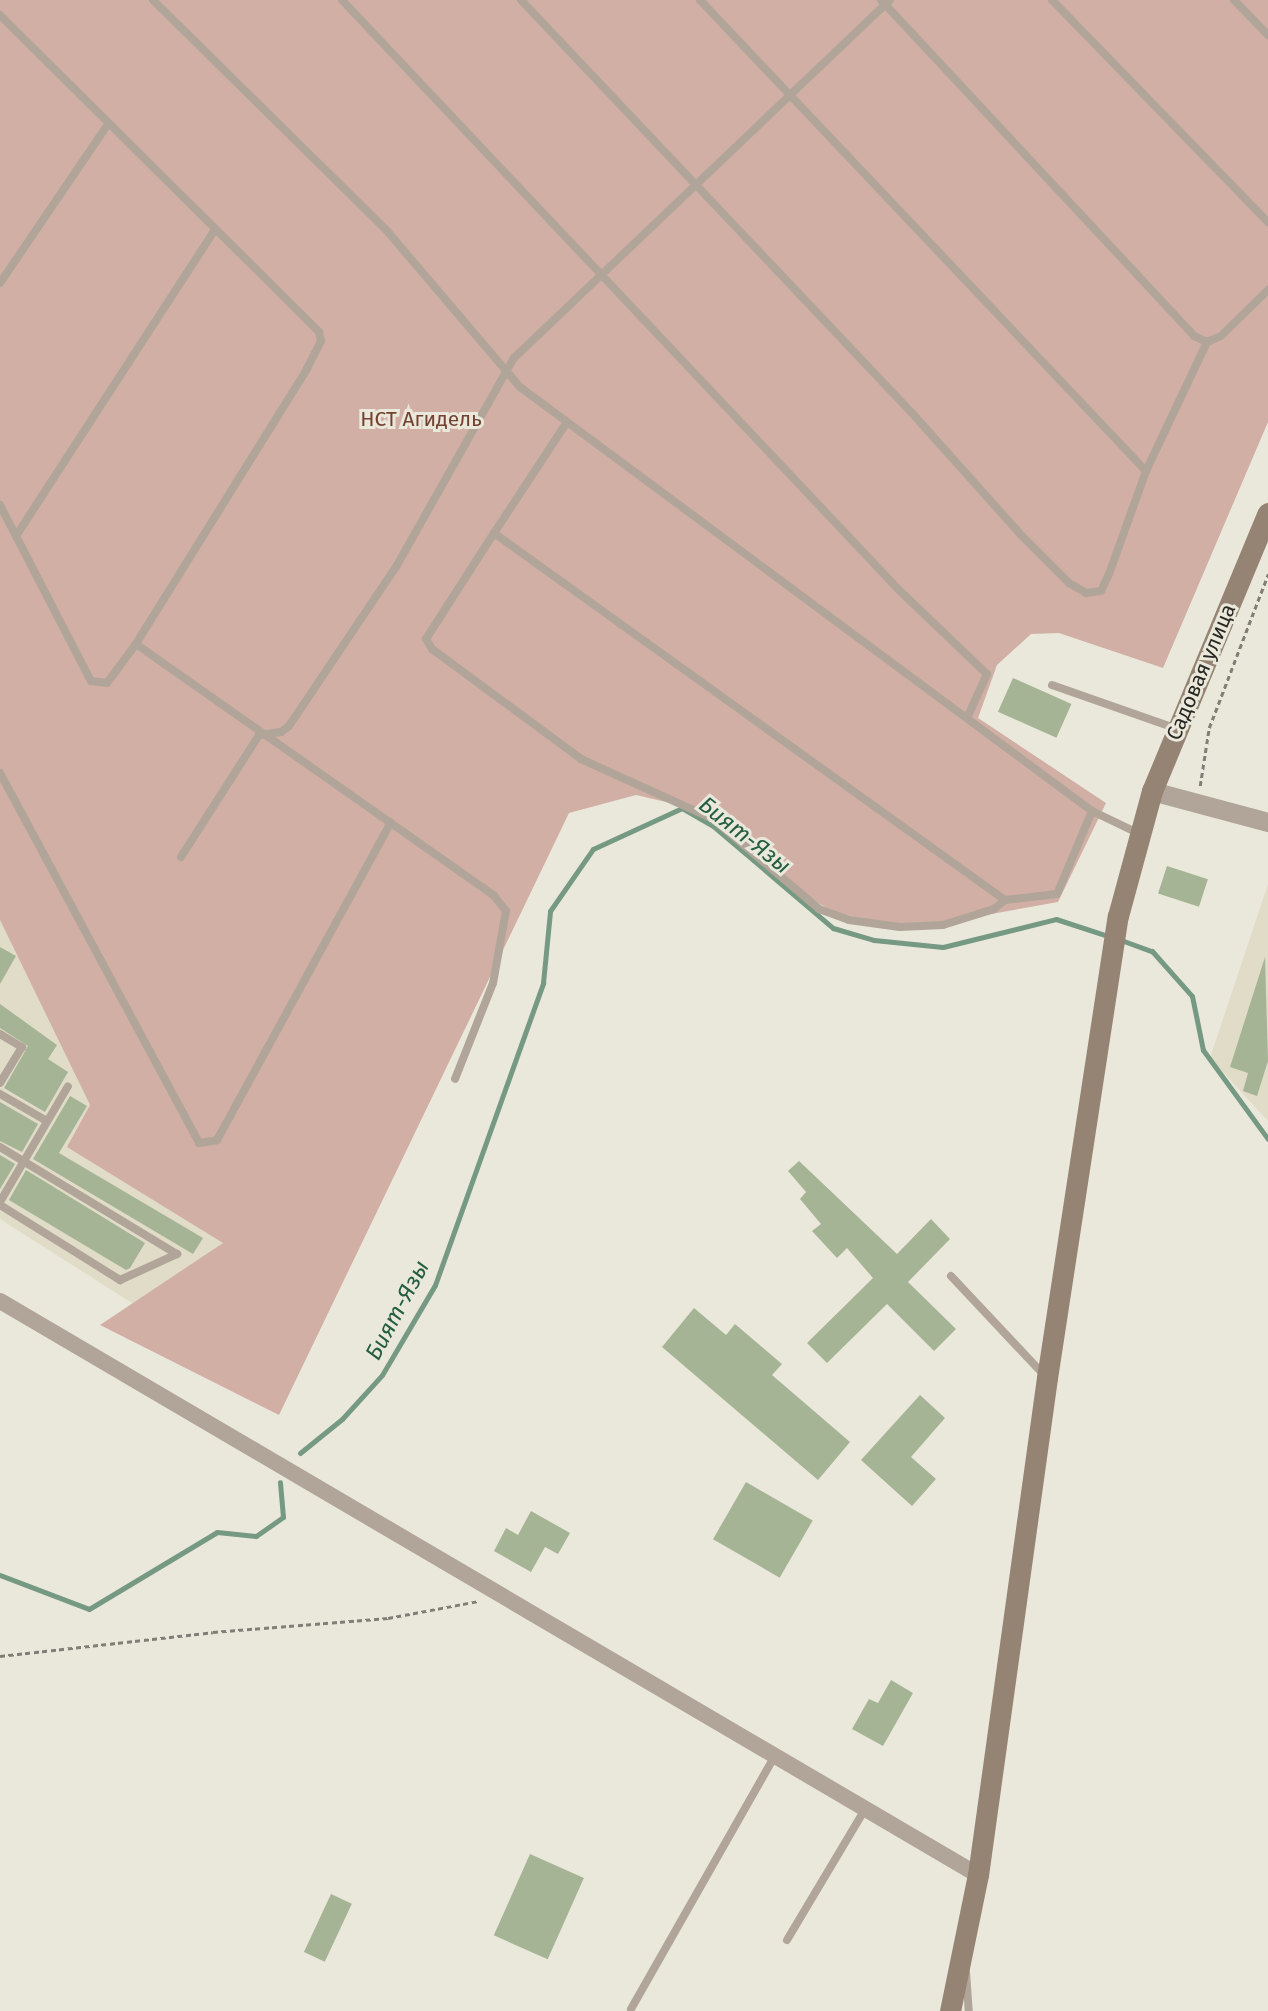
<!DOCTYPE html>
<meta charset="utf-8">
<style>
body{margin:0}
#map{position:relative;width:1268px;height:2011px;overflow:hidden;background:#eae8db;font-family:"Fira Sans",sans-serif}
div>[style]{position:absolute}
.built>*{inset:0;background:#e0dcc8}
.green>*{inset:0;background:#d1afa5}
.stream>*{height:5px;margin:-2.5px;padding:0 2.5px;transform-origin:2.5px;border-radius:2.5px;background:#769984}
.building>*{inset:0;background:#a5b494;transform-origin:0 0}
.path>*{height:2.5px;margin-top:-1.25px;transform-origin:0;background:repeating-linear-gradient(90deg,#807f76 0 5px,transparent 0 8.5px)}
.service>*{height:8px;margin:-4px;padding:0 4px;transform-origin:4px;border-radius:4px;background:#b1a599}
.minor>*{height:16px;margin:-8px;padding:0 8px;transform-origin:8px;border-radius:8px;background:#b1a599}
.tertiary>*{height:19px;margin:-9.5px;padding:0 9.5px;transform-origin:9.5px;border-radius:9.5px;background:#b1a599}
.secondary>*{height:21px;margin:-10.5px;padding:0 10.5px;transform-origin:10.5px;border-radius:10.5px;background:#958473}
span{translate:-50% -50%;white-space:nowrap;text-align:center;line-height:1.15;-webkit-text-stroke:6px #eae8db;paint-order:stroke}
.park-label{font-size:21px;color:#754030}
.street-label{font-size:21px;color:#282722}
.water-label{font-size:23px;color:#245e41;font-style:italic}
</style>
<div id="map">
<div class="built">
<div style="clip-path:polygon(1268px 884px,1268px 1121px,1210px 1058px)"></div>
<div style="clip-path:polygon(0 920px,90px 1105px,68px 1147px,223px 1243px,135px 1305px,0 1219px)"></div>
</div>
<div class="green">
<div style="clip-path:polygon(0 0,1268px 0,1268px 422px,1163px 668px,1059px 633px,1031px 634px,997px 665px,978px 718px,1106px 803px,1058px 902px,929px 925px,879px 922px,835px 913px,790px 886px,696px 809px,636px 795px,569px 813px,279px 1415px,100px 1325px,223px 1243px,67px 1147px,90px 1105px,0 920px)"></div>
</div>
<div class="stream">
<div style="left:1121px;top:940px;width:33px;rotate:20deg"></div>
<div style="left:1152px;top:951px;width:60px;rotate:48.4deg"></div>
<div style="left:1192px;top:996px;width:55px;rotate:78.5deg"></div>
<div style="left:1203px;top:1050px;width:110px;rotate:53.9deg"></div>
<div style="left:300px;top:1453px;width:54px;rotate:-39deg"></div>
<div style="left:342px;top:1419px;width:59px;rotate:-47.7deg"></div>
<div style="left:382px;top:1375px;width:104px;rotate:-59.5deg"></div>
<div style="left:435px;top:1285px;width:321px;rotate:-70.3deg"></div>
<div style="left:543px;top:983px;width:72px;rotate:-84.4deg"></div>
<div style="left:550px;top:911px;width:75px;rotate:-55.3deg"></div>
<div style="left:593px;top:849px;width:98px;rotate:-24.7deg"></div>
<div style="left:682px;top:808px;width:34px;rotate:30deg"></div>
<div style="left:712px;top:825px;width:159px;rotate:40.4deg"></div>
<div style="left:833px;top:928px;width:43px;rotate:16.3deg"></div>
<div style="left:874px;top:940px;width:69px;rotate:5.8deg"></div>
<div style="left:943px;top:947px;width:116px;rotate:-13.9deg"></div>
<div style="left:1056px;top:919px;width:55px;rotate:18.1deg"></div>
<div style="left:0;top:1575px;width:95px;rotate:20.9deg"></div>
<div style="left:89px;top:1609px;width:149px;rotate:-31deg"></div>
<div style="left:217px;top:1532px;width:39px;rotate:6deg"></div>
<div style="left:256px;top:1536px;width:33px;rotate:-35deg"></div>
<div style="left:283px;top:1517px;width:35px;rotate:-95deg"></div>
</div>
<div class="building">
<div style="left:1013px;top:678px;width:64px;height:37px;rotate:24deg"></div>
<div style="left:1167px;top:866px;width:43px;height:29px;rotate:18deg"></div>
<div style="clip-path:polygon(0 947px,16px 956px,0 984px)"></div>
<div style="clip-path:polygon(1265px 957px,1268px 1061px,1257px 1096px,1243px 1091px,1248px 1073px,1230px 1067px)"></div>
<div style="clip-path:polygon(0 1004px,57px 1045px,48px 1059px,68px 1072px,45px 1112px,4px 1088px,28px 1046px,0 1028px)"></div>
<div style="clip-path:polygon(70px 1096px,87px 1106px,59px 1153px,203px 1238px,193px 1254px,33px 1159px)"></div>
<div style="clip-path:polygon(0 1102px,38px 1124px,22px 1152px,0 1141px)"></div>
<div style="clip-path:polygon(0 1155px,15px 1164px,0 1189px)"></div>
<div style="clip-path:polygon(799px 1161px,897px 1254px,931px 1219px,950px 1239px,908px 1282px,956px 1329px,934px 1351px,887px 1304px,827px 1363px,807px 1343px,873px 1278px,847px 1248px,837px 1258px,812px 1231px,821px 1224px,800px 1199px,806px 1192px,788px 1171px)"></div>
<div style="clip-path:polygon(26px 1170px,145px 1243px,130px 1268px,126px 1270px,9px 1200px)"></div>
<div style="clip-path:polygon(694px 1308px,726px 1335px,735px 1324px,782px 1364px,772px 1375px,850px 1442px,818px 1480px,662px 1347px)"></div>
<div style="clip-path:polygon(920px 1395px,945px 1418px,911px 1457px,936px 1479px,912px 1506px,861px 1460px)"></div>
<div style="left:746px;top:1482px;width:77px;height:66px;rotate:30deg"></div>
<div style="clip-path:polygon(531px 1511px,570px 1533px,558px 1554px,545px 1547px,531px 1572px,494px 1551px,506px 1528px,518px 1535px)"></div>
<div style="clip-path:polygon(891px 1680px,913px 1693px,883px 1746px,852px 1729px,869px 1699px,878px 1703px)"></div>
<div style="left:530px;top:1854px;width:59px;height:89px;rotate:24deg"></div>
<div style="left:331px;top:1894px;width:23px;height:64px;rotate:25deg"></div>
</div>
<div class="path">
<div style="left:1200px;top:786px;width:59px;rotate:-81.2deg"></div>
<div style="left:1209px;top:728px;width:165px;rotate:-69deg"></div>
<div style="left:0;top:1656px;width:214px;rotate:-6.4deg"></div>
<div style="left:213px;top:1632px;width:176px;rotate:-4.6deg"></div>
<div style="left:388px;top:1618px;width:93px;rotate:-10.6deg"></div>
</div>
<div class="service">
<div style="left:153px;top:0;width:330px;rotate:44.6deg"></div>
<div style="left:388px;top:232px;width:204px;rotate:49.6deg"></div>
<div style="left:520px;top:387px;width:712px;rotate:36.55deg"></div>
<div style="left:1092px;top:811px;width:51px;rotate:25.6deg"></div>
<div style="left:342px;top:0;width:811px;rotate:46.65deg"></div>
<div style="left:899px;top:590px;width:122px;rotate:43.7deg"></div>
<div style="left:987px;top:674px;width:46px;rotate:114.3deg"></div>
<div style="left:521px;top:0;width:569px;rotate:46.57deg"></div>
<div style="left:912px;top:413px;width:165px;rotate:48.2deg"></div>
<div style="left:1022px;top:536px;width:66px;rotate:45deg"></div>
<div style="left:1069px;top:583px;width:20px;rotate:30deg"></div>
<div style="left:1086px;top:593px;width:15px;rotate:-8deg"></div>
<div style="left:1101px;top:591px;width:19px;rotate:-65deg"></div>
<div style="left:1109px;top:574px;width:109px;rotate:-70.2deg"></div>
<div style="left:1146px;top:471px;width:143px;rotate:-64.7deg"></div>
<div style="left:700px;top:0;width:649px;rotate:46.56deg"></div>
<div style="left:881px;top:0;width:459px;rotate:47deg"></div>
<div style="left:1194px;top:336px;width:14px;rotate:25deg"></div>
<div style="left:1207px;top:342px;width:15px;rotate:-23deg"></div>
<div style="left:1221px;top:336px;width:66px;rotate:-44.4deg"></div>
<div style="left:1052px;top:0;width:310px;rotate:45.8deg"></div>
<div style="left:1234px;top:0;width:49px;rotate:45.8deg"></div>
<div style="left:0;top:15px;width:450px;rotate:44.8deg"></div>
<div style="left:319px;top:332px;width:9px;rotate:77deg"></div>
<div style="left:321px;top:341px;width:31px;rotate:117deg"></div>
<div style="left:307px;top:369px;width:324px;rotate:121.9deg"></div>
<div style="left:0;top:283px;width:192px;rotate:-55.8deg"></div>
<div style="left:567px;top:422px;width:133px;rotate:123.3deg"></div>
<div style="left:494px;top:533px;width:629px;rotate:35.69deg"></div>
<div style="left:1005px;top:900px;width:52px;rotate:-6.6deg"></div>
<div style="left:1057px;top:894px;width:90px;rotate:-67.1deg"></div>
<div style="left:0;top:505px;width:198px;rotate:62.7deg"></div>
<div style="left:91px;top:681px;width:16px;rotate:7deg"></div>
<div style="left:107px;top:683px;width:49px;rotate:-53.4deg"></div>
<div style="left:136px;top:644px;width:438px;rotate:35.1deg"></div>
<div style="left:494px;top:896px;width:19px;rotate:51deg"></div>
<div style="left:506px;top:911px;width:73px;rotate:100.2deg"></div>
<div style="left:493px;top:983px;width:103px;rotate:111.6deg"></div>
<div style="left:494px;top:533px;width:126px;rotate:122.7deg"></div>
<div style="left:426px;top:639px;width:12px;rotate:59deg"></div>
<div style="left:432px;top:649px;width:185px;rotate:36.4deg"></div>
<div style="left:581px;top:759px;width:145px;rotate:24.4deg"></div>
<div style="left:713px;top:819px;width:139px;rotate:40.3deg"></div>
<div style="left:819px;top:909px;width:32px;rotate:20deg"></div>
<div style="left:849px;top:920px;width:51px;rotate:7.8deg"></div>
<div style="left:900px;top:927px;width:43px;rotate:-2.7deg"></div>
<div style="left:943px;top:925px;width:53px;rotate:-17.4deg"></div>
<div style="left:994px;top:909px;width:14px;rotate:-39deg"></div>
<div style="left:16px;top:536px;width:365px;rotate:-57deg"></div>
<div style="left:1052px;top:685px;width:130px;rotate:19.3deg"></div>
<div style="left:0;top:773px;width:420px;rotate:61.7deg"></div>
<div style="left:199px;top:1143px;width:18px;rotate:-9deg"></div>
<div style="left:217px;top:1140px;width:362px;rotate:-61.3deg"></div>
<div style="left:181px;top:857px;width:145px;rotate:-57.4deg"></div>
<div style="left:259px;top:735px;width:22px;rotate:-8deg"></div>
<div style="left:281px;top:732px;width:10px;rotate:-37deg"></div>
<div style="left:289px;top:726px;width:192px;rotate:-56.1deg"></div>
<div style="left:396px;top:567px;width:240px;rotate:-60.6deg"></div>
<div style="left:514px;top:358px;width:519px;rotate:-43.6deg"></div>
<div style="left:0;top:1034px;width:26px;rotate:31deg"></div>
<div style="left:22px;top:1047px;width:42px;rotate:121.4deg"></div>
<div style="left:0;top:1094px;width:54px;rotate:29.9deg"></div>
<div style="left:0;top:1147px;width:207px;rotate:31.2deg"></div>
<div style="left:0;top:1202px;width:134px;rotate:-59.6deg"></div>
<div style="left:0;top:1205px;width:142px;rotate:32deg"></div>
<div style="left:120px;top:1280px;width:63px;rotate:-24.5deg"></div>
<div style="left:951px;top:1276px;width:137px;rotate:46.8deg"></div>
<div style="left:787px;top:1940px;width:152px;rotate:-59.2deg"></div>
<div style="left:966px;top:1972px;width:39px;rotate:86deg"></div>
<div style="left:631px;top:2009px;width:291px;rotate:-60.4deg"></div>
</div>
<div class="minor">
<div style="left:0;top:1301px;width:1134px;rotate:30.41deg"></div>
</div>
<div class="tertiary">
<div style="left:1152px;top:791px;width:120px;rotate:15deg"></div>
</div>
<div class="secondary">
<div style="left:950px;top:2011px;width:139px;rotate:-78.4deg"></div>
<div style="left:978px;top:1875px;width:502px;rotate:-82.1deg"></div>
<div style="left:1047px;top:1378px;width:467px;rotate:-81.3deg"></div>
<div style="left:1118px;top:916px;width:130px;rotate:-74.8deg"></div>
<div style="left:1152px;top:791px;width:301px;rotate:-67.4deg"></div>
</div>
<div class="park-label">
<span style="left:421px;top:419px">НСТ Агидель</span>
</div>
<div class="street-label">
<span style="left:1201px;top:672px;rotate:-67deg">Садовая улица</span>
</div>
<div class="water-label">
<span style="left:745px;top:835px;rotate:38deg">Бият-Язы</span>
<span style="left:397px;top:1310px;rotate:-62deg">Бият-Язы</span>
</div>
</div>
